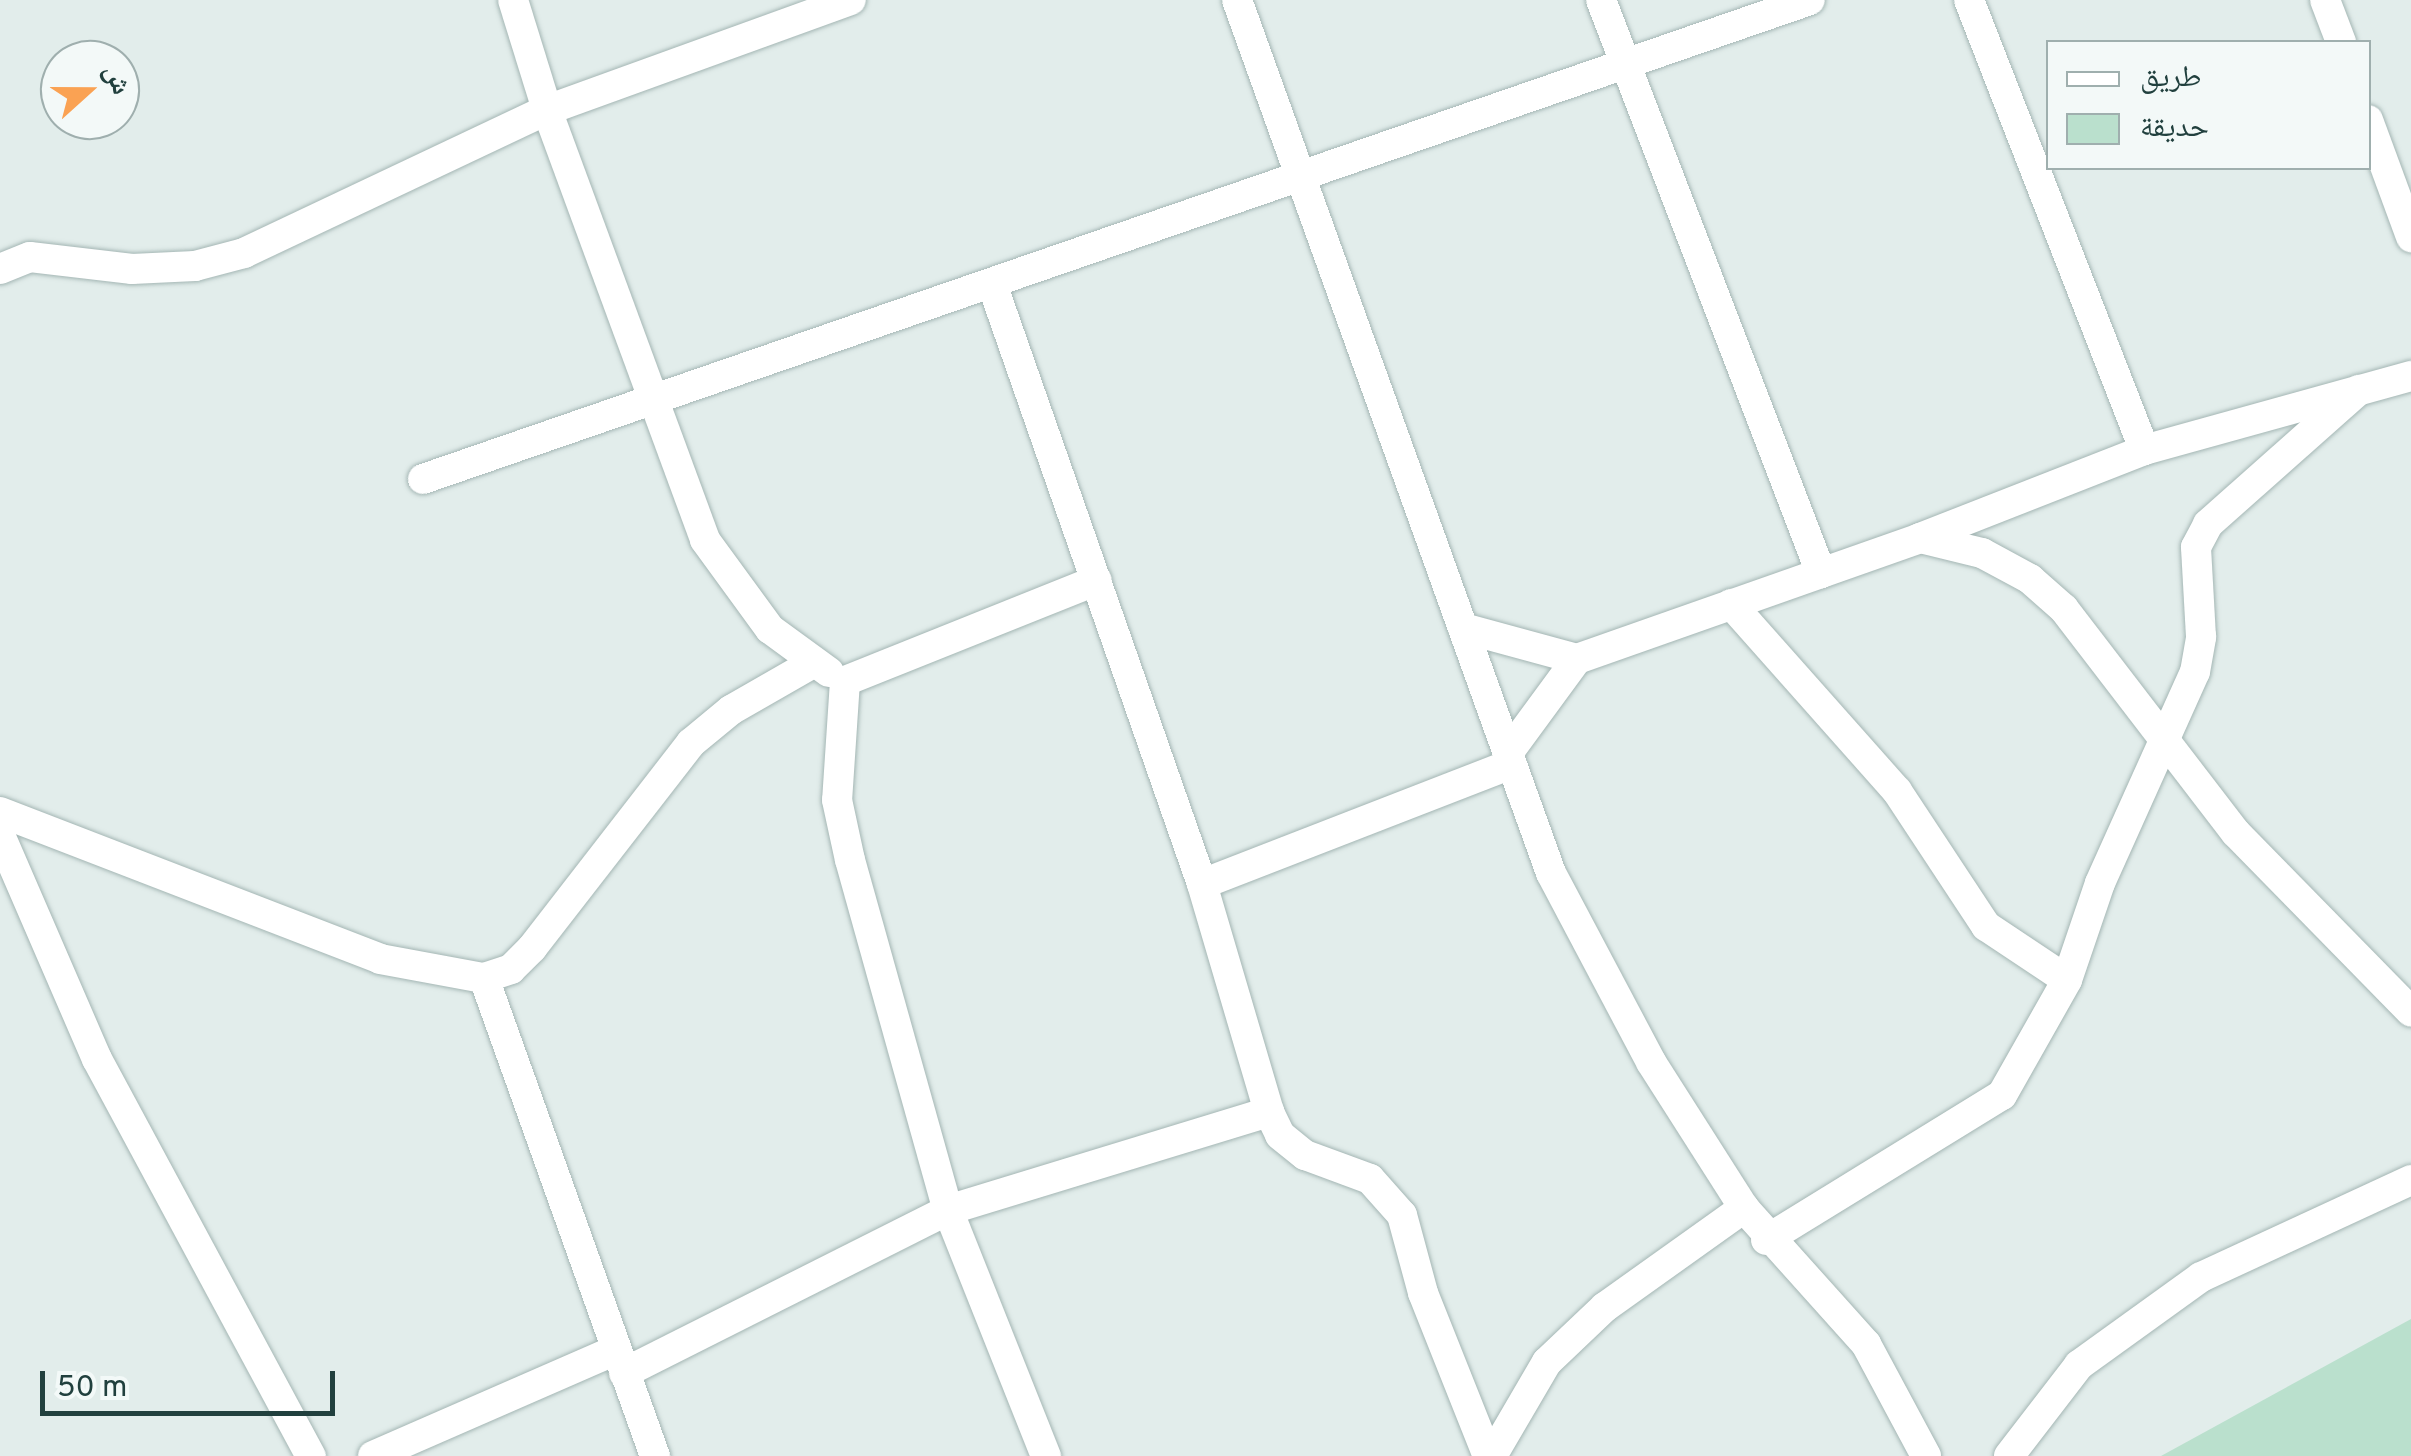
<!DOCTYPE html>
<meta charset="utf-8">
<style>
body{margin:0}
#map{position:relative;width:2411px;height:1456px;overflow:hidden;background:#e2edeb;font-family:Overpass,"Noto Naskh Arabic",sans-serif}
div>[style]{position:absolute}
.green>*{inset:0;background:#bae0cd}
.roads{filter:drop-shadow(0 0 2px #a4b6b4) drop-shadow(0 0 2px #a4b6b4)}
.street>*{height:30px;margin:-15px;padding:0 15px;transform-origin:15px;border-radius:15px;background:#fff}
span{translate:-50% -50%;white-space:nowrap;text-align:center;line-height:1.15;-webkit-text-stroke:9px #f3f9f8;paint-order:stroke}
.legend{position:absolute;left:2046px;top:40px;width:325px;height:130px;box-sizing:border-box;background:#f3f9f8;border:2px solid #9fafae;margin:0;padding:12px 18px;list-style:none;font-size:30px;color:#21403e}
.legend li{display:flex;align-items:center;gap:20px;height:50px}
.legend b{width:50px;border:2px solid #9fafae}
.north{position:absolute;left:40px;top:40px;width:100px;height:100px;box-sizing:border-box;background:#f3f9f8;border:2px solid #9fafae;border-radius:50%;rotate:69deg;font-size:28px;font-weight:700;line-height:40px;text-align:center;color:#21403e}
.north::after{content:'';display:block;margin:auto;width:35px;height:45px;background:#faa253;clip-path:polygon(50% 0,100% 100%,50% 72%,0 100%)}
.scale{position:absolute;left:40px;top:1371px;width:295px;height:45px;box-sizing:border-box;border:5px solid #21403e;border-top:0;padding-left:12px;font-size:30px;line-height:35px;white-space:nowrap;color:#21403e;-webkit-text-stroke:8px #f3f9f8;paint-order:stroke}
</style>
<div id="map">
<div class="green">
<div style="clip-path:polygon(2411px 1319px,2411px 1456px,2161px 1456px)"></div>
</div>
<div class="roads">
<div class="street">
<div style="left:513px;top:0;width:115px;rotate:72.8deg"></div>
<div style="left:547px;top:110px;width:458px;rotate:69.8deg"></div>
<div style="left:705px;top:540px;width:110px;rotate:53.9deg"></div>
<div style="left:770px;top:629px;width:73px;rotate:36.1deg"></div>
<div style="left:1237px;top:0;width:928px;rotate:70.22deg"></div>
<div style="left:1551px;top:873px;width:214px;rotate:62.1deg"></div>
<div style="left:1651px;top:1062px;width:173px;rotate:57.5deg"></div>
<div style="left:1744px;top:1208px;width:183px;rotate:48.1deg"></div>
<div style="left:1866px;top:1344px;width:127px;rotate:61.8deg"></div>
<div style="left:1601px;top:0;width:614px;rotate:69deg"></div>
<div style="left:1969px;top:0;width:483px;rotate:68.7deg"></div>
<div style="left:2325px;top:0;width:45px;rotate:69.1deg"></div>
<div style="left:2368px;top:120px;width:125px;rotate:69.8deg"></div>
<div style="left:0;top:269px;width:32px;rotate:-22deg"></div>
<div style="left:30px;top:257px;width:103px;rotate:6.7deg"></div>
<div style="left:132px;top:269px;width:63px;rotate:-2.7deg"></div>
<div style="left:195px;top:266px;width:51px;rotate:-14.9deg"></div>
<div style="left:244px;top:253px;width:335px;rotate:-25.3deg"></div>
<div style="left:547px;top:110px;width:323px;rotate:-19.9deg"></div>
<div style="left:992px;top:284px;width:636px;rotate:70.71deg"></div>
<div style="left:1202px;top:884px;width:238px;rotate:73.6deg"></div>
<div style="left:1269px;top:1112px;width:25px;rotate:64deg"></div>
<div style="left:1280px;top:1135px;width:32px;rotate:39deg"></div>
<div style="left:1305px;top:1155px;width:69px;rotate:20.3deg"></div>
<div style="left:1370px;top:1179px;width:48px;rotate:48.4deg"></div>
<div style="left:1402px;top:1215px;width:81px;rotate:74.9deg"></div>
<div style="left:1423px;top:1293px;width:175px;rotate:68.3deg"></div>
<div style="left:423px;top:479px;width:1467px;rotate:-19.05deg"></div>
<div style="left:1920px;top:538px;width:64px;rotate:13.6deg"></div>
<div style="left:1982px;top:553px;width:55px;rotate:28.4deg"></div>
<div style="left:2030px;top:579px;width:45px;rotate:41.4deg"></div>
<div style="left:2064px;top:609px;width:282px;rotate:52.5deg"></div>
<div style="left:2236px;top:833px;width:250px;rotate:45.6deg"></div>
<div style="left:1731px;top:604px;width:250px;rotate:48.4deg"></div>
<div style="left:1897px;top:791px;width:162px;rotate:56.6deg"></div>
<div style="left:1986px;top:926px;width:97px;rotate:33.7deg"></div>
<div style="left:1463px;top:628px;width:118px;rotate:15.2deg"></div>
<div style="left:845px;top:681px;width:119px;rotate:93.8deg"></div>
<div style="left:837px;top:800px;width:61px;rotate:77.8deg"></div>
<div style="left:850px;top:860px;width:363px;rotate:74.4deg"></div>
<div style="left:948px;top:1210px;width:265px;rotate:68.3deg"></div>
<div style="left:845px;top:681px;width:271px;rotate:-21.8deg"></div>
<div style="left:1508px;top:753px;width:117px;rotate:-53.7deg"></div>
<div style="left:1577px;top:659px;width:364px;rotate:-19.4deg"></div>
<div style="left:1920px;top:538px;width:241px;rotate:-21.4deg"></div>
<div style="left:2144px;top:450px;width:277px;rotate:-15.5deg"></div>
<div style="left:0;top:812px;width:407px;rotate:21.1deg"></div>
<div style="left:380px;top:959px;width:106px;rotate:10.4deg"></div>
<div style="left:484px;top:978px;width:28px;rotate:-18deg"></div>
<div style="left:511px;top:969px;width:30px;rotate:-45deg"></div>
<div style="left:532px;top:948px;width:259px;rotate:-52.2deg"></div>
<div style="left:691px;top:743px;width:52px;rotate:-39.5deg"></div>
<div style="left:731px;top:710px;width:95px;rotate:-29.8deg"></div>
<div style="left:0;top:835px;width:244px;rotate:66.6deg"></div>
<div style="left:97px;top:1059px;width:451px;rotate:61.7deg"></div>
<div style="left:1202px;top:884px;width:332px;rotate:-21.2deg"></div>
<div style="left:484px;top:978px;width:508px;rotate:70.32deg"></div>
<div style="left:1766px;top:1240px;width:277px;rotate:-31.6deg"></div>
<div style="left:2002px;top:1095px;width:132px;rotate:-60.5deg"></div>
<div style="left:2067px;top:980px;width:102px;rotate:-71.2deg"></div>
<div style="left:2100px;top:883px;width:231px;rotate:-65.8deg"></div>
<div style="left:2195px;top:672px;width:36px;rotate:-80deg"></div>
<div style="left:2201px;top:637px;width:90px;rotate:-93.2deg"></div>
<div style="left:2196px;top:547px;width:26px;rotate:-62deg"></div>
<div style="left:2208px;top:524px;width:202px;rotate:-41.6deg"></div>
<div style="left:624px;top:1373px;width:363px;rotate:-26.7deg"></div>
<div style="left:948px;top:1210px;width:336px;rotate:-17deg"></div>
<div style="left:373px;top:1456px;width:265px;rotate:-23.6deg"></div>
<div style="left:1492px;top:1456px;width:109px;rotate:-59.7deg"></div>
<div style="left:1547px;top:1362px;width:80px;rotate:-43.5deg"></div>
<div style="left:1605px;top:1307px;width:171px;rotate:-35.5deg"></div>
<div style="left:2009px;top:1456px;width:115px;rotate:-52.4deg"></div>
<div style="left:2079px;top:1365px;width:150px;rotate:-35.8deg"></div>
<div style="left:2201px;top:1277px;width:231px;rotate:-24.8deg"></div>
</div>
</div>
<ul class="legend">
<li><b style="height:12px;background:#fff"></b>طريق</li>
<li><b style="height:28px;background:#bae0cd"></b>حديقة</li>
</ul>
<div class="north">ش</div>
<div class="scale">50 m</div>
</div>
